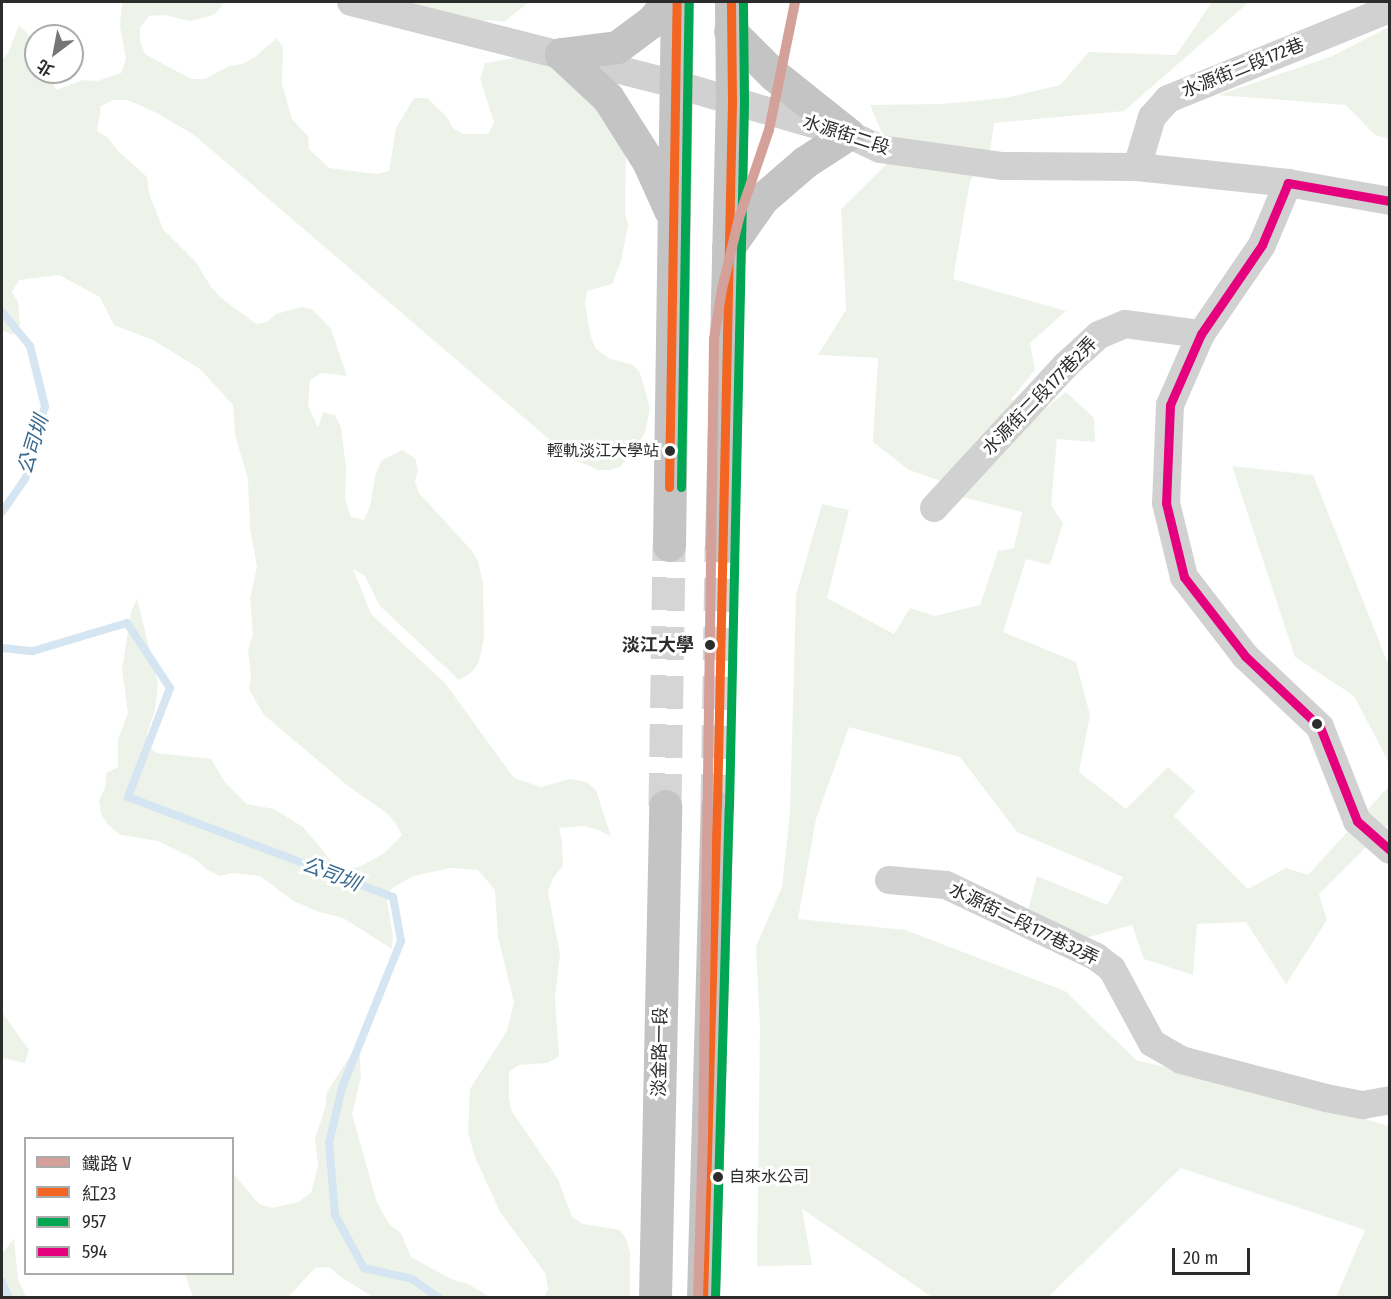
<!DOCTYPE html>
<meta charset="utf-8">
<style>
body{margin:0}
#map{position:relative;width:1391px;height:1299px;overflow:hidden;background:#fff;font-family:"Fira Sans Condensed","Noto Sans TC",sans-serif}
div>[style]{position:absolute}
.green>*{inset:0;background:#eef3ea}
.stream>*{height:8px;margin:-4px;padding:0 4px;transform-origin:4px;border-radius:4px;background:#d5e5f1}
.primary-tunnel>*{height:33px;margin-top:-16.5px;transform-origin:0;background:repeating-linear-gradient(90deg,#d5d5d5 0 33px,transparent 0 49px)}
.minor>*{height:28px;margin:-14px;padding:0 14px;transform-origin:14px;border-radius:14px;background:#d1d1d1}
.primary>*{height:33px;margin:-16.5px;padding:0 16.5px;transform-origin:16.5px;border-radius:16.5px;background:#c4c4c4}
.bus-1>*{height:9px;margin:-4.5px;padding:0 4.5px;transform-origin:4.5px;border-radius:4.5px;background:#f26522}
.bus-2>*{height:9px;margin:-4.5px;padding:0 4.5px;transform-origin:4.5px;border-radius:4.5px;background:#00a651}
.bus-3>*{height:9px;margin:-4.5px;padding:0 4.5px;transform-origin:4.5px;border-radius:4.5px;background:#e5007d}
.rail-1>*{height:10px;margin:-5px;padding:0 5px;transform-origin:5px;border-radius:5px;background:#d4a19a}
.dots>*{width:16px;height:16px;translate:-50% -50%;box-sizing:border-box;border:3px solid #fff;border-radius:50%}
span{translate:-50% -50%;white-space:nowrap;text-align:center;line-height:1.15;-webkit-text-stroke:6px #fff;paint-order:stroke}
.bus-label{font-size:16px;color:#2c2c2c}
.right{translate:-100% -50%;text-align:right}
.left{translate:0 -50%;text-align:left}
.street-label{font-size:18px;color:#2c2c2c}
.stop-label{font-size:18px;color:#2c2c2c;font-weight:700}
.water-label{font-size:20px;color:#39698e;font-style:italic}
.frame{position:absolute;inset:0;border:3px solid #2c2c2c;pointer-events:none}
.legend{position:absolute;left:24px;top:1137px;width:210px;height:138px;box-sizing:border-box;background:#fff;border:2px solid #ababab;margin:0;padding:8px 10px;list-style:none;font-size:18px;color:#2c2c2c}
.legend li{display:flex;align-items:center;gap:12px;height:30px}
.legend b{width:30px;border:2px solid #ababab}
.north{position:absolute;left:24px;top:24px;width:60px;height:60px;box-sizing:border-box;background:#fff;border:2px solid #ababab;border-radius:50%;rotate:212deg;font-size:16px;font-weight:700;line-height:24px;text-align:center;color:#2c2c2c}
.north::after{content:'';display:block;margin:auto;width:21px;height:27px;background:#767676;clip-path:polygon(50% 0,100% 100%,50% 72%,0 100%)}
.scale{position:absolute;left:1172px;top:1248px;width:78px;height:27px;box-sizing:border-box;border:3px solid #2c2c2c;border-top:0;padding-left:8px;font-size:18px;line-height:21px;white-space:nowrap;color:#2c2c2c;-webkit-text-stroke:4px #fff;paint-order:stroke}
</style>
<div id="map">
<div class="green">
<div style="clip-path:polygon(122px 2px,225px 2px,215px 14px,203px 18px,190px 21px,164px 15px,149px 16px,140px 28px,140px 41px,145px 54px,191px 79px,205px 79px,229px 66px,242px 64px,255px 57px,277px 38px,283px 48px,282px 84px,292px 119px,308px 136px,309px 149px,329px 168px,376px 174px,389px 171px,396px 128px,414px 98px,427px 98px,447px 117px,453px 128px,463px 134px,488px 134px,494px 122px,480px 79px,485px 63px,538px 54px,551px 59px,626px 140px,625px 213px,628px 225px,621px 261px,612px 284px,587px 291px,585px 304px,591px 337px,596px 349px,608px 358px,633px 365px,640px 373px,650px 408px,645px 433px,637px 446px,620px 467px,609px 470px,598px 470px,571px 458px,194px 135px,157px 113px,127px 100px,113px 100px,101px 106px,97px 131px,107px 137px,117px 150px,147px 177px,149px 193px,163px 229px,196px 262px,211px 287px,220px 297px,256px 324px,267px 322px,276px 314px,301px 307px,312px 309px,331px 329px,347px 376px,321px 373px,310px 380px,308px 405px,318px 428px,323px 412px,335px 415px,341px 427px,346px 467px,345px 499px,351px 517px,364px 520px,370px 507px,375px 476px,381px 461px,402px 450px,415px 458px,418px 470px,415px 482px,419px 493px,472px 551px,478px 561px,483px 583px,484px 638px,479px 662px,471px 673px,459px 680px,380px 606px,365px 576px,353px 569px,371px 614px,445px 683px,514px 778px,541px 787px,570px 779px,586px 782px,596px 790px,611px 837px,599px 830px,584px 826px,559px 828px,562px 841px,563px 866px,553px 878px,548px 892px,560px 954px,555px 998px,559px 1056px,548px 1063px,519px 1065px,509px 1072px,509px 1097px,511px 1110px,558px 1179px,572px 1217px,583px 1224px,620px 1230px,626px 1239px,630px 1252px,630px 1297px,544px 1297px,548px 1289px,545px 1273px,500px 1212px,475px 1157px,468px 1132px,470px 1089px,507px 1031px,514px 1002px,498px 937px,495px 890px,478px 870px,451px 868px,413px 876px,391px 889px,387px 900px,393px 936px,392px 949px,343px 918px,316px 911px,292px 900px,260px 876px,232px 873px,220px 876px,206px 869px,195px 859px,158px 841px,121px 835px,108px 825px,101px 814px,99px 800px,105px 788px,106px 773px,118px 767px,118px 739px,128px 713px,122px 669px,131px 612px,137px 598px,158px 684px,155px 711px,147px 733px,148px 746px,157px 753px,211px 759px,225px 782px,247px 804px,274px 809px,303px 827px,334px 864px,347px 868px,359px 867px,383px 854px,402px 835px,395px 822px,384px 811px,348px 786px,263px 714px,249px 689px,251px 677px,248px 649px,253px 635px,250px 598px,257px 567px,250px 528px,248px 479px,235px 435px,233px 405px,200px 369px,153px 340px,114px 325px,100px 297px,59px 275px,19px 280px,12px 292px,18px 302px,20px 324px,13px 335px,2px 330px,2px 60px,8px 53px,19px 25px,36px 42px,36px 72px,48px 72px,56px 90px,83px 80px,97px 81px,121px 73px,126px 59px,120px 27px)"></div>
<div style="clip-path:polygon(362px 2px,529px 2px,504px 22px,489px 20px,475px 23px)"></div>
<div style="clip-path:polygon(1212px 2px,1249px 2px,1124px 111px,994px 123px,990px 152px,970px 181px,953px 279px,1066px 311px,1030px 343px,1035px 370px,1011px 399px,1037px 415px,1066px 392px,1094px 418px,1095px 442px,1057px 439px,1051px 505px,1063px 523px,1050px 565px,1026px 559px,1003px 632px,1076px 662px,1090px 715px,1079px 772px,1126px 809px,1168px 767px,1195px 791px,1174px 816px,1248px 889px,1286px 868px,1308px 875px,1389px 786px,1389px 824px,1319px 894px,1327px 920px,1286px 984px,1246px 922px,1197px 924px,1193px 975px,1144px 959px,1132px 925px,1085px 938px,1028px 910px,1037px 876px,1107px 905px,1123px 877px,1017px 832px,960px 757px,849px 727px,816px 819px,798px 919px,905px 930px,1065px 991px,1136px 1060px,1296px 1099px,1389px 1126px,1389px 1297px,1336px 1297px,1365px 1230px,1181px 1168px,1048px 1297px,932px 1297px,802px 1209px,812px 1265px,757px 1266px,760px 1026px,756px 946px,782px 887px,790px 812px,796px 595px,822px 504px,849px 510px,827px 598px,894px 634px,910px 608px,935px 616px,980px 605px,998px 551px,1014px 548px,1022px 512px,957px 496px,938px 480px,909px 470px,873px 442px,878px 358px,818px 355px,846px 310px,841px 209px,886px 165px,885px 140px,870px 105px,941px 104px,1006px 98px,1060px 85px,1089px 52px,1176px 55px)"></div>
<div style="clip-path:polygon(1389px 27px,1389px 139px,1375px 135px,1346px 105px,1218px 95px,1330px 57px)"></div>
<div style="clip-path:polygon(1232px 466px,1313px 475px,1389px 666px,1389px 763px,1354px 696px,1295px 657px)"></div>
<div style="clip-path:polygon(2px 1012px,29px 1050px,25px 1063px,2px 1058px)"></div>
<div style="clip-path:polygon(359px 1042px,361px 1077px,352px 1114px,377px 1203px,390px 1225px,401px 1233px,411px 1257px,451px 1279px,468px 1284px,490px 1297px,373px 1297px,339px 1276px,329px 1267px,315px 1268px,288px 1297px,193px 1297px,185px 1274px,232px 1274px,233px 1173px,259px 1204px,272px 1208px,298px 1202px,311px 1193px,318px 1166px,315px 1139px,325px 1108px,327px 1092px)"></div>
<div style="clip-path:polygon(14px 1238px,18px 1279px,26px 1297px,8px 1297px,2px 1285px,2px 1254px)"></div>
</div>
<div class="stream">
<div style="left:2px;top:312px;width:44px;rotate:50.5deg"></div>
<div style="left:30px;top:346px;width:62px;rotate:76deg"></div>
<div style="left:45px;top:406px;width:76px;rotate:105.3deg"></div>
<div style="left:25px;top:479px;width:40px;rotate:124.9deg"></div>
<div style="left:2px;top:648px;width:31px;rotate:6deg"></div>
<div style="left:33px;top:651px;width:98px;rotate:-16.6deg"></div>
<div style="left:127px;top:623px;width:78px;rotate:56.5deg"></div>
<div style="left:170px;top:688px;width:117px;rotate:111.1deg"></div>
<div style="left:128px;top:797px;width:283px;rotate:20.7deg"></div>
<div style="left:393px;top:897px;width:45px;rotate:79.7deg"></div>
<div style="left:401px;top:941px;width:158px;rotate:111.9deg"></div>
<div style="left:342px;top:1088px;width:57px;rotate:103.3deg"></div>
<div style="left:329px;top:1143px;width:72px;rotate:85.2deg"></div>
<div style="left:335px;top:1215px;width:60px;rotate:61.3deg"></div>
<div style="left:364px;top:1268px;width:49px;rotate:12.9deg"></div>
<div style="left:412px;top:1279px;width:33px;rotate:35deg"></div>
<div style="left:2px;top:1282px;width:17px;rotate:66deg"></div>
</div>
<div class="primary-tunnel">
<div style="left:665px;top:806px;width:261px;rotate:-89.1deg"></div>
<div style="left:717px;top:807px;width:261px;rotate:-89.1deg"></div>
</div>
<div class="minor">
<div style="left:351px;top:2px;width:337px;rotate:14.2deg"></div>
<div style="left:678px;top:85px;width:177px;rotate:16.1deg"></div>
<div style="left:848px;top:134px;width:35px;rotate:25deg"></div>
<div style="left:880px;top:149px;width:124px;rotate:7.9deg"></div>
<div style="left:1003px;top:166px;width:134px;rotate:0.4deg"></div>
<div style="left:1137px;top:167px;width:152px;rotate:6deg"></div>
<div style="left:1288px;top:183px;width:104px;rotate:10deg"></div>
<div style="left:1137px;top:167px;width:52px;rotate:-73.3deg"></div>
<div style="left:1152px;top:117px;width:24px;rotate:-48deg"></div>
<div style="left:1168px;top:99px;width:240px;rotate:-22.1deg"></div>
<div style="left:1288px;top:183px;width:67px;rotate:112.8deg"></div>
<div style="left:1262px;top:245px;width:108px;rotate:124.4deg"></div>
<div style="left:1201px;top:334px;width:77px;rotate:113.6deg"></div>
<div style="left:1170px;top:405px;width:98px;rotate:92.3deg"></div>
<div style="left:1166px;top:503px;width:76px;rotate:76.3deg"></div>
<div style="left:1184px;top:577px;width:100px;rotate:52.3deg"></div>
<div style="left:1245px;top:656px;width:103px;rotate:43.4deg"></div>
<div style="left:1320px;top:727px;width:101px;rotate:68.5deg"></div>
<div style="left:1357px;top:821px;width:44px;rotate:41.3deg"></div>
<div style="left:934px;top:508px;width:195px;rotate:-47.3deg"></div>
<div style="left:1066px;top:365px;width:45px;rotate:-42.3deg"></div>
<div style="left:1099px;top:335px;width:28px;rotate:-23deg"></div>
<div style="left:1125px;top:324px;width:77px;rotate:7.5deg"></div>
<div style="left:889px;top:880px;width:57px;rotate:5deg"></div>
<div style="left:946px;top:885px;width:165px;rotate:25.5deg"></div>
<div style="left:1095px;top:956px;width:21px;rotate:37deg"></div>
<div style="left:1112px;top:969px;width:84px;rotate:61.6deg"></div>
<div style="left:1152px;top:1043px;width:34px;rotate:30deg"></div>
<div style="left:1181px;top:1060px;width:150px;rotate:14.7deg"></div>
<div style="left:1326px;top:1098px;width:38px;rotate:11deg"></div>
<div style="left:1363px;top:1105px;width:27px;rotate:-10deg"></div>
</div>
<div class="primary">
<div style="left:561px;top:54px;width:64px;rotate:43.1deg"></div>
<div style="left:608px;top:98px;width:75px;rotate:57.6deg"></div>
<div style="left:648px;top:161px;width:54px;rotate:65.8deg"></div>
<div style="left:561px;top:54px;width:56px;rotate:-7.1deg"></div>
<div style="left:617px;top:47px;width:44px;rotate:-36.6deg"></div>
<div style="left:652px;top:21px;width:25px;rotate:-50deg"></div>
<div style="left:728px;top:248px;width:60px;rotate:-55.2deg"></div>
<div style="left:762px;top:199px;width:57px;rotate:-40.7deg"></div>
<div style="left:805px;top:162px;width:51px;rotate:-33.1deg"></div>
<div style="left:848px;top:134px;width:95px;rotate:-141.4deg"></div>
<div style="left:774px;top:75px;width:62px;rotate:-135deg"></div>
<div style="left:669px;top:545px;width:543px;rotate:-89.16deg"></div>
<div style="left:721px;top:546px;width:444px;rotate:-88.6deg"></div>
<div style="left:732px;top:102px;width:100px;rotate:-90.6deg"></div>
<div style="left:655px;top:1298px;width:492px;rotate:-88.8deg"></div>
<div style="left:703px;top:1298px;width:491px;rotate:-88.4deg"></div>
</div>
<div class="bus-1">
<div style="left:669px;top:487px;width:485px;rotate:-89.1deg"></div>
<div style="left:703px;top:1298px;width:491px;rotate:-88.4deg"></div>
<div style="left:717px;top:807px;width:705px;rotate:-88.78deg"></div>
<div style="left:732px;top:102px;width:100px;rotate:-90.6deg"></div>
</div>
<div class="bus-2">
<div style="left:681px;top:487px;width:485px;rotate:-89.1deg"></div>
<div style="left:715px;top:1298px;width:491px;rotate:-88.4deg"></div>
<div style="left:729px;top:807px;width:705px;rotate:-88.78deg"></div>
<div style="left:744px;top:102px;width:100px;rotate:-90.6deg"></div>
</div>
<div class="bus-3">
<div style="left:1390px;top:201px;width:104px;rotate:-170deg"></div>
<div style="left:1288px;top:183px;width:67px;rotate:112.8deg"></div>
<div style="left:1262px;top:245px;width:108px;rotate:124.4deg"></div>
<div style="left:1201px;top:334px;width:77px;rotate:113.6deg"></div>
<div style="left:1170px;top:405px;width:98px;rotate:92.3deg"></div>
<div style="left:1166px;top:503px;width:76px;rotate:76.3deg"></div>
<div style="left:1184px;top:577px;width:100px;rotate:52.3deg"></div>
<div style="left:1245px;top:656px;width:103px;rotate:43.4deg"></div>
<div style="left:1320px;top:727px;width:101px;rotate:68.5deg"></div>
<div style="left:1357px;top:821px;width:44px;rotate:41.3deg"></div>
</div>
<div class="rail-1">
<div style="left:698px;top:1298px;width:158px;rotate:-88.2deg"></div>
<div style="left:703px;top:1140px;width:801px;rotate:-89.21deg"></div>
<div style="left:714px;top:339px;width:51px;rotate:-80.9deg"></div>
<div style="left:722px;top:289px;width:73px;rotate:-76.5deg"></div>
<div style="left:739px;top:218px;width:93px;rotate:-71.2deg"></div>
<div style="left:769px;top:130px;width:131px;rotate:-78.5deg"></div>
</div>
<div class="dots">
<div style="left:670px;top:451px;background:#2c2c2c"></div>
<div style="left:710px;top:645px;background:#2c2c2c"></div>
<div style="left:1317px;top:724px;background:#2c2c2c"></div>
<div style="left:718px;top:1177px;background:#2c2c2c"></div>
</div>
<div class="bus-label">
<span class="right" style="left:659px;top:451px">輕軌淡江大學站</span>
<span class="left" style="left:729px;top:1177px">自來水公司</span>
</div>
<div class="street-label">
<span style="left:1243px;top:68px;rotate:-22deg">水源街二段172巷</span>
<span style="left:846px;top:135px;rotate:18deg">水源街二段</span>
<span style="left:1040px;top:396px;rotate:-46deg">水源街二段177巷2弄</span>
<span style="left:1024px;top:924px;rotate:26deg">水源街二段177巷32弄</span>
<span style="left:660px;top:1052px;rotate:-89deg">淡金路一段</span>
</div>
<div class="stop-label">
<span class="right" style="left:694px;top:645px">淡江大學</span>
</div>
<div class="water-label">
<span style="left:33px;top:445px;rotate:-73deg">公司圳</span>
<span style="left:331px;top:874px;rotate:21deg">公司圳</span>
</div>
<div class="frame"></div>
<ul class="legend">
<li><b style="height:8px;background:#d4a19a"></b>鐵路 V</li>
<li><b style="height:8px;background:#f26522"></b>紅23</li>
<li><b style="height:8px;background:#00a651"></b>957</li>
<li><b style="height:8px;background:#e5007d"></b>594</li>
</ul>
<div class="north">北</div>
<div class="scale">20 m</div>
</div>
